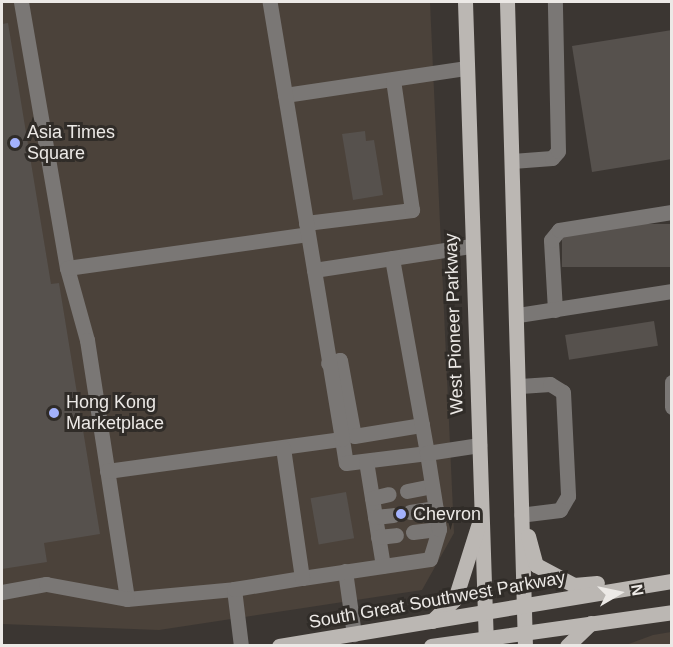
<!DOCTYPE html>
<style>
body{margin:0}
#map{position:relative;width:673px;height:647px;overflow:hidden;background:#3b3632;font-family:Arial,sans-serif}
div>[style]{position:absolute}
.built>*{inset:0;background:#4b423a}
.building>*{inset:0;background:#56514d;transform-origin:0 0}
.minor>*{height:15px;margin:-7.5px;padding:0 7.5px;transform-origin:7.5px;border-radius:7.5px;background:#7a7775}
.major>*{height:15px;margin:-7.5px;padding:0 7.5px;transform-origin:7.5px;border-radius:7.5px;background:#bbb7b3}
.dots>*{width:16px;height:16px;translate:-50% -50%;box-sizing:border-box;border:3px solid #302c28;border-radius:50%}
span{translate:-50% -50%;white-space:nowrap;text-align:center;line-height:1.15;-webkit-text-stroke:6px #302c28;paint-order:stroke}
.poi-label{font-size:18px;color:#ece9e6}
.left{translate:0 -50%;text-align:left}
.street-label{font-size:18px;color:#ece9e6}
.frame{position:absolute;inset:0;border:3px solid #ece9e6;pointer-events:none}
.north{position:absolute;left:589px;top:563px;width:60px;height:60px;-webkit-text-stroke:4px #302c28;paint-order:stroke;rotate:81deg;font-size:16px;font-weight:700;line-height:24px;text-align:center;color:#ece9e6}
.north::after{content:'';display:block;margin:auto;width:21px;height:27px;background:#ece9e6;clip-path:polygon(50% 0,100% 100%,50% 72%,0 100%)}
</style>
<div id="map">
<div class="built">
<div style="clip-path:polygon(2px 2px,430px 2px,454px 533px,422px 590px,159px 630px,2px 624px)"></div>
<div style="clip-path:polygon(671px 632px,671px 645px,626px 645px,653px 635px)"></div>
</div>
<div class="building">
<div style="clip-path:polygon(8px 23px,51px 284px,59px 283px,100px 534px,44px 543px,47px 562px,2px 569px,2px 24px)"></div>
<div style="clip-path:polygon(672px 30px,672px 159px,592px 172px,572px 46px)"></div>
<div style="clip-path:polygon(365px 131px,366px 141px,374px 140px,383px 195px,353px 200px,342px 134px)"></div>
<div style="left:672px;top:224px;width:43px;height:110px;rotate:90deg"></div>
<div style="left:654px;top:321px;width:25px;height:90px;rotate:81deg"></div>
<div style="left:346px;top:492px;width:47px;height:36px;rotate:80deg"></div>
</div>
<div class="minor">
<div style="left:21px;top:2px;width:270px;rotate:80.2deg"></div>
<div style="left:67px;top:268px;width:75px;rotate:74.5deg"></div>
<div style="left:87px;top:340px;width:262px;rotate:81.2deg"></div>
<div style="left:127px;top:599px;width:107px;rotate:-5.3deg"></div>
<div style="left:234px;top:589px;width:57px;rotate:83deg"></div>
<div style="left:285px;top:95px;width:182px;rotate:-8.5deg"></div>
<div style="left:512px;top:161px;width:40px;rotate:-4.3deg"></div>
<div style="left:552px;top:158px;width:9px;rotate:-49deg"></div>
<div style="left:558px;top:151px;width:149px;rotate:-91.2deg"></div>
<div style="left:306px;top:223px;width:107px;rotate:-7deg"></div>
<div style="left:412px;top:210px;width:132px;rotate:-98.3deg"></div>
<div style="left:67px;top:268px;width:243px;rotate:-8deg"></div>
<div style="left:314px;top:270px;width:159px;rotate:-8.7deg"></div>
<div style="left:555px;top:310px;width:70px;rotate:-93.3deg"></div>
<div style="left:551px;top:240px;width:13px;rotate:-51deg"></div>
<div style="left:559px;top:230px;width:114px;rotate:-9.1deg"></div>
<div style="left:518px;top:315px;width:156px;rotate:-8.9deg"></div>
<div style="left:328px;top:363px;width:12px;rotate:-14deg"></div>
<div style="left:340px;top:360px;width:77px;rotate:79.6deg"></div>
<div style="left:354px;top:436px;width:69px;rotate:-9.2deg"></div>
<div style="left:672px;top:382px;width:25px;rotate:90deg"></div>
<div style="left:520px;top:386px;width:30px;rotate:-4deg"></div>
<div style="left:550px;top:384px;width:15px;rotate:32deg"></div>
<div style="left:563px;top:392px;width:104px;rotate:87.2deg"></div>
<div style="left:568px;top:496px;width:16px;rotate:120deg"></div>
<div style="left:560px;top:510px;width:39px;rotate:173deg"></div>
<div style="left:342px;top:439px;width:24px;rotate:81deg"></div>
<div style="left:346px;top:463px;width:82px;rotate:-7deg"></div>
<div style="left:427px;top:453px;width:198px;rotate:-100.2deg"></div>
<div style="left:366px;top:461px;width:106px;rotate:80.8deg"></div>
<div style="left:107px;top:471px;width:237px;rotate:-7.8deg"></div>
<div style="left:342px;top:439px;width:443px;rotate:-99.4deg"></div>
<div style="left:407px;top:491px;width:25px;rotate:-11deg"></div>
<div style="left:372px;top:498px;width:17px;rotate:-13deg"></div>
<div style="left:410px;top:512px;width:26px;rotate:-9deg"></div>
<div style="left:375px;top:517px;width:18px;rotate:-6deg"></div>
<div style="left:413px;top:532px;width:26px;rotate:-7deg"></div>
<div style="left:378px;top:537px;width:18px;rotate:-6deg"></div>
<div style="left:345px;top:571px;width:64px;rotate:81.9deg"></div>
<div style="left:302px;top:578px;width:129px;rotate:-8.4deg"></div>
<div style="left:430px;top:559px;width:31px;rotate:-73deg"></div>
<div style="left:439px;top:529px;width:77px;rotate:-99deg"></div>
<div style="left:427px;top:453px;width:53px;rotate:-8.7deg"></div>
<div style="left:234px;top:589px;width:69px;rotate:-9.2deg"></div>
<div style="left:302px;top:578px;width:131px;rotate:-98.3deg"></div>
<div style="left:2px;top:592px;width:45px;rotate:-10.3deg"></div>
<div style="left:46px;top:584px;width:82px;rotate:10.5deg"></div>
</div>
<div class="major">
<div style="left:465px;top:2px;width:644px;rotate:88.13deg"></div>
<div style="left:507px;top:2px;width:644px;rotate:88.4deg"></div>
<div style="left:528px;top:536px;width:30px;rotate:75deg"></div>
<div style="left:536px;top:565px;width:43px;rotate:27.8deg"></div>
<div style="left:574px;top:585px;width:23px;rotate:-5deg"></div>
<div style="left:432px;top:621px;width:32px;rotate:-44deg"></div>
<div style="left:455px;top:599px;width:77px;rotate:-72.5deg"></div>
<div style="left:279px;top:646px;width:398px;rotate:-9.4deg"></div>
<div style="left:431px;top:646px;width:243px;rotate:-8deg"></div>
<div style="left:567px;top:646px;width:33px;rotate:-44deg"></div>
</div>
<div class="dots">
<div style="left:15px;top:143px;background:#a3b2fd"></div>
<div style="left:54px;top:413px;background:#a3b2fd"></div>
<div style="left:401px;top:514px;background:#a3b2fd"></div>
</div>
<div class="poi-label">
<span class="left" style="left:27px;top:143px">Asia Times<br>Square</span>
<span class="left" style="left:66px;top:413px">Hong Kong<br>Marketplace</span>
<span class="left" style="left:413px;top:514px">Chevron</span>
</div>
<div class="street-label">
<span style="left:454px;top:324px;rotate:-92deg">West Pioneer Parkway</span>
<span style="left:437px;top:600px;rotate:-10deg">South Great Southwest Parkway</span>
</div>
<div class="frame"></div>
<div class="north">N</div>
</div>
